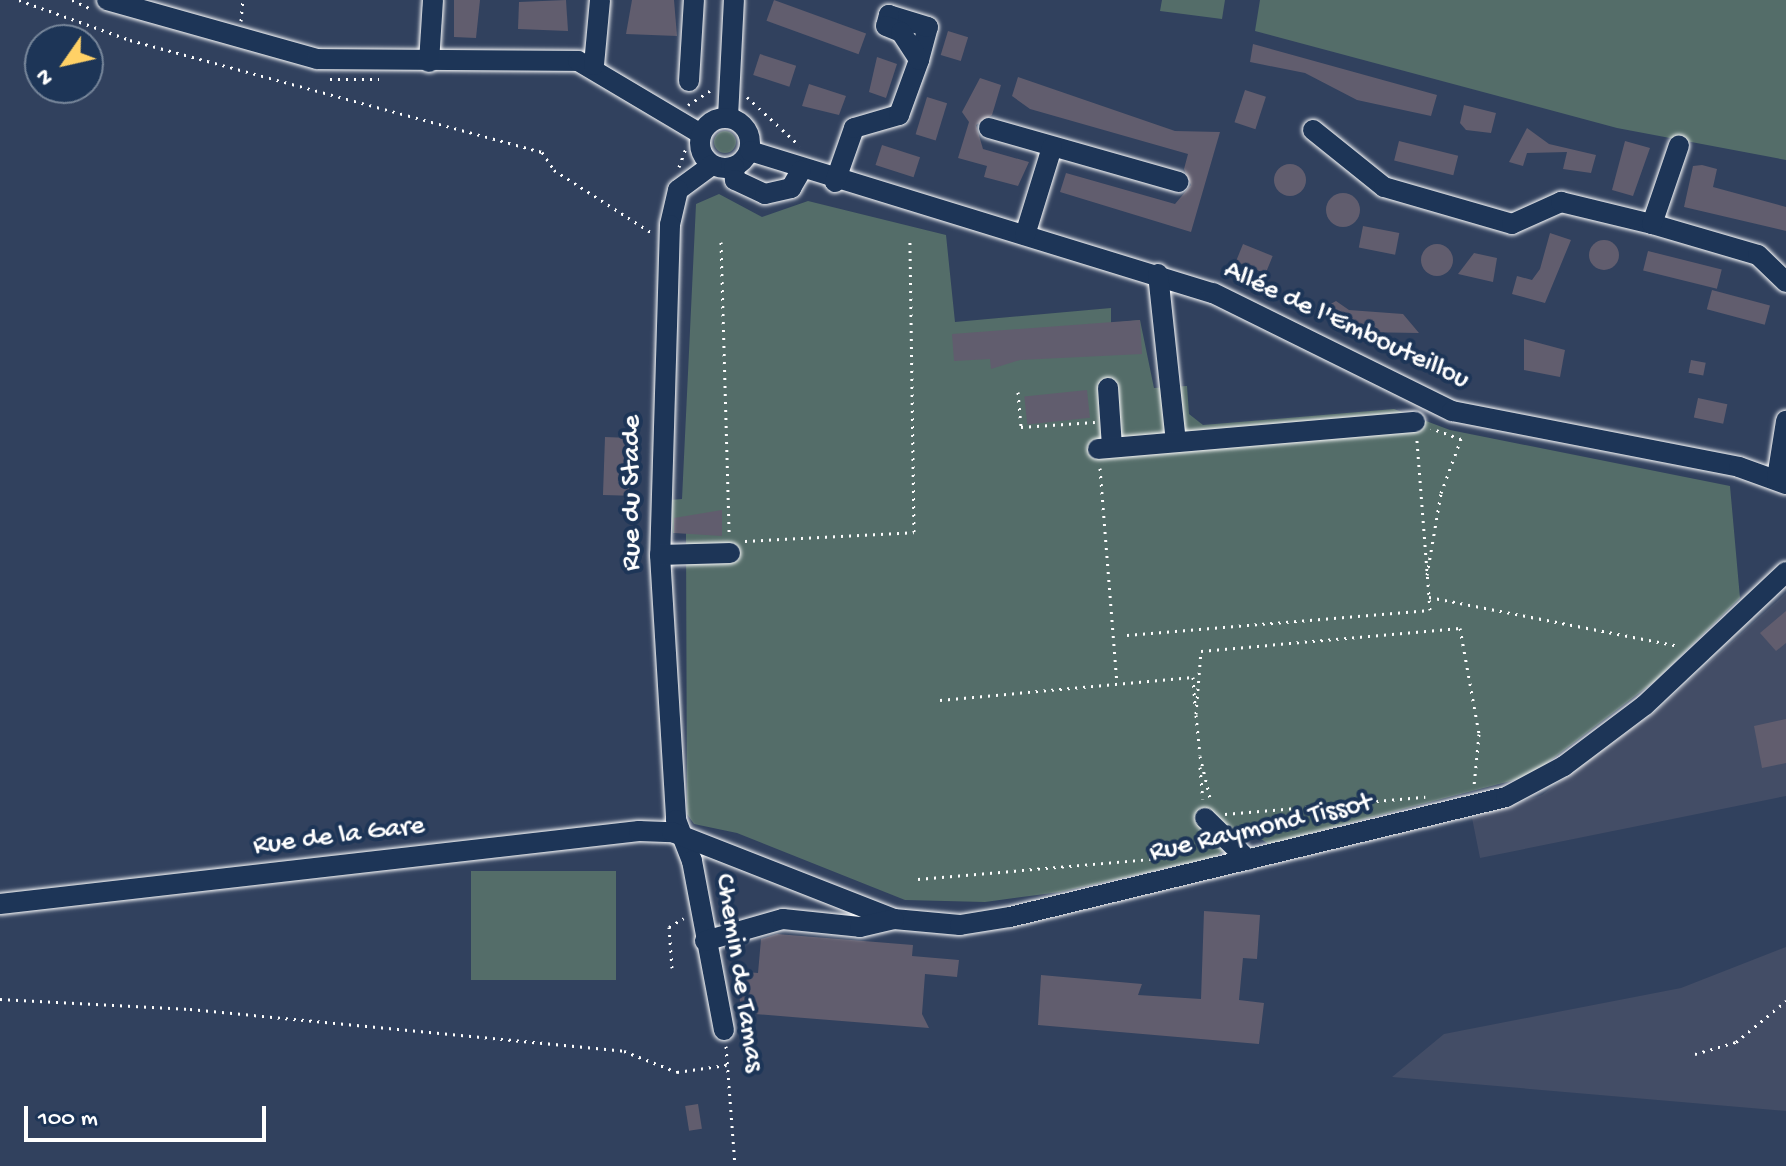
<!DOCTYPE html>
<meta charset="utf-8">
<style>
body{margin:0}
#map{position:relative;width:1786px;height:1166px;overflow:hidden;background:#31415e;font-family:"Gochi Hand",sans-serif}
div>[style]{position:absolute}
.built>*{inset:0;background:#434d66}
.green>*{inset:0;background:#546d69;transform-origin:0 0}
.round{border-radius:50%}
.building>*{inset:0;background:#615d6e;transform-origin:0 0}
.path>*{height:3px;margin-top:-1.5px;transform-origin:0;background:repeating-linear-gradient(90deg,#fff 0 2px,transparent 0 8px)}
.roads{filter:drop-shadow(0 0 2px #fff) drop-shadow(0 0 2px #fff)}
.minor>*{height:20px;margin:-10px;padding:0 10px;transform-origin:10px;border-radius:10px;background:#1d3557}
.minor>.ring{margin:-10px;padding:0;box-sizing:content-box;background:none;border:20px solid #1d3557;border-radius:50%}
span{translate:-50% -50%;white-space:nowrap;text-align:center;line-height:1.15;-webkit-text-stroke:8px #1d3557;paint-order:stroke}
.street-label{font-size:28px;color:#fff}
.north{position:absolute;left:24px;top:24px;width:80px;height:80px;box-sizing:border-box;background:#1d3557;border:2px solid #77869a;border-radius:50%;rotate:236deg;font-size:22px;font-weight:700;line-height:32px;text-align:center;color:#fff}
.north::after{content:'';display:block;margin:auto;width:28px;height:36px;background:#ffd166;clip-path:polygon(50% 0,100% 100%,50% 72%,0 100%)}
.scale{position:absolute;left:24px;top:1106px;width:242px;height:36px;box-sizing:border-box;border:4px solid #fff;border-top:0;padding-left:10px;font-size:24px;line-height:28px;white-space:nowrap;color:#fff;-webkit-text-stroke:6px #1d3557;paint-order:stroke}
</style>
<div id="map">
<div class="built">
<div style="clip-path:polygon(1786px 593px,1786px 796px,1480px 858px,1472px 818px,1542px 795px,1656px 711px)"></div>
<div style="clip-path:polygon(1786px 947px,1786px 1111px,1392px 1077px,1444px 1034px,1681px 988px)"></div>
</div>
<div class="green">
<div style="clip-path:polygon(1162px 0,1225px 0,1222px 19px,1160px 11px)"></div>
<div style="clip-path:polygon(1260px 0,1786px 0,1786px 160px,1617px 128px,1255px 31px)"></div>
<div class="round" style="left:714px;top:131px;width:22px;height:22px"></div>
<div style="clip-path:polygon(719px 194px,762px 217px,808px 201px,946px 235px,955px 322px,1111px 308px,1111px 323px,1140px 320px,1154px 388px,1187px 386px,1189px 414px,1203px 425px,1394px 409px,1450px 430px,1730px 486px,1740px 598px,1655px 681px,1530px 776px,1269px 844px,1249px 832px,1215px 857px,1060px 892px,985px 902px,905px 900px,737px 833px,694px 824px,687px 814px,686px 533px,673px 533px,670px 500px,682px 499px,696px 204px)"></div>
<div style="left:471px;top:871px;width:145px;height:109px"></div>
</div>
<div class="building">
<div style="clip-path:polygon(454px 0,480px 0,476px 38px,454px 37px)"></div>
<div style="clip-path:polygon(566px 0,568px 31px,518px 29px,519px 2px)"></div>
<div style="clip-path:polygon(632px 0,674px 0,677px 36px,626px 34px)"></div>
<div style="left:774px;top:0;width:98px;height:22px;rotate:20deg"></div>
<div style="left:948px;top:31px;width:21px;height:25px;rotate:17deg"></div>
<div style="clip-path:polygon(1253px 44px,1437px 95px,1431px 116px,1357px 100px,1305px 73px,1250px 62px)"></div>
<div style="left:760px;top:54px;width:38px;height:22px;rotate:18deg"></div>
<div style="clip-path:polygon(877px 57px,897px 64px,886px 98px,869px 92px)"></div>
<div style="clip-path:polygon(1018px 77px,1175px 131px,1220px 132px,1191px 232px,1060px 192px,1066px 173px,1175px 204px,1191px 185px,1184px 169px,1188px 154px,1030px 109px,1012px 96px)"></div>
<div style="clip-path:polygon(980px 78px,1001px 85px,992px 115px,976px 125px,983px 149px,1029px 162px,1018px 186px,984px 177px,987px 166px,958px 158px,969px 122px,962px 112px)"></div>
<div style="clip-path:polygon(809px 84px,846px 96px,839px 115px,802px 106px)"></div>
<div style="left:1245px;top:90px;width:22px;height:34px;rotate:18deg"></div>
<div style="left:927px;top:97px;width:21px;height:39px;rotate:17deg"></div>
<div style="clip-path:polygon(1464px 105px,1496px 113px,1491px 133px,1466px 130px,1460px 123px)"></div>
<div style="clip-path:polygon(1527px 128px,1549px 144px,1596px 155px,1591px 173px,1563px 169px,1567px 152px,1527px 153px,1523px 166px,1509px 162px)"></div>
<div style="left:1399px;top:141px;width:61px;height:20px;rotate:14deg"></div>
<div style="clip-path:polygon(1625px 141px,1650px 148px,1633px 196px,1612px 190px)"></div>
<div style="left:882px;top:145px;width:40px;height:21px;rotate:18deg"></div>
<div class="round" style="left:1274px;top:164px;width:32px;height:32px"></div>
<div style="clip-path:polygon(1702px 165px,1717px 169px,1713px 187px,1786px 207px,1786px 231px,1684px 207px,1693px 166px)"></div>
<div class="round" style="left:1326px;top:193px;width:34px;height:34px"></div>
<div style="left:1363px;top:226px;width:37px;height:22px;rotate:11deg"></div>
<div style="clip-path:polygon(1550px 233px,1571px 240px,1545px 303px,1512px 294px,1517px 276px,1532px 280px,1540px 269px)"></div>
<div class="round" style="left:1589px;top:240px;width:30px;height:30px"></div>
<div class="round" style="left:1421px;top:244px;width:32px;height:32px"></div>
<div style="left:1243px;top:244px;width:32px;height:19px;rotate:22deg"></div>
<div style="left:1648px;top:251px;width:76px;height:20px;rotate:14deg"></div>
<div style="clip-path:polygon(1474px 253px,1497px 258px,1493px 282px,1458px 274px)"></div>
<div style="left:1712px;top:290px;width:60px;height:20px;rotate:15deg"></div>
<div style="clip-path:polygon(1336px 301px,1349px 310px,1403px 314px,1419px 333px,1359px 332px,1316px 312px)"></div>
<div style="clip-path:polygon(1140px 320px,1142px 354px,1020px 360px,991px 369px,990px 359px,954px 361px,952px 334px)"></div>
<div style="clip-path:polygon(1524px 339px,1565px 350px,1560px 377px,1524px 370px)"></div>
<div style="left:1691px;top:360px;width:15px;height:13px;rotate:11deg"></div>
<div style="left:1087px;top:390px;width:28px;height:63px;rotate:84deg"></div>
<div style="left:1698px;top:398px;width:30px;height:20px;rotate:12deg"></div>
<div style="left:605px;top:437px;width:26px;height:58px;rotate:2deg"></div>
<div style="clip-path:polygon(722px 510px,722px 536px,674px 533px,674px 518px)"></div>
<div style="clip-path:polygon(1786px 611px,1786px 643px,1776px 651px,1760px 633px)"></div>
<div style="clip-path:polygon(1786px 719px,1786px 763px,1762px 768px,1754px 726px)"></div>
<div style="clip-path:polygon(1204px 911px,1260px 915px,1257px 959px,1243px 958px,1239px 1000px,1264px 1003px,1259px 1044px,1038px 1025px,1041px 975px,1142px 984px,1138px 995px,1201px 999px)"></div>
<div style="clip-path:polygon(777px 934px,913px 945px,912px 956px,959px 960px,957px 977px,925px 974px,922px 1014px,929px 1028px,742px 1013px,735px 971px,758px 973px,761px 939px)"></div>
<div style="left:698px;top:1104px;width:25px;height:13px;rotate:81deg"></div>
</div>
<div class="path">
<div style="left:19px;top:0;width:118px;rotate:19.8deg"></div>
<div style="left:130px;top:40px;width:427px;rotate:15.2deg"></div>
<div style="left:542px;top:152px;width:22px;rotate:56deg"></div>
<div style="left:554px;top:170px;width:117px;rotate:32.7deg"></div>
<div style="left:72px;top:0;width:23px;rotate:25deg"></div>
<div style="left:241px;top:21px;width:21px;rotate:-85deg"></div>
<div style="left:330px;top:79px;width:49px"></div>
<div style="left:747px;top:97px;width:72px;rotate:42.8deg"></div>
<div style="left:688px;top:105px;width:27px;rotate:-33deg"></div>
<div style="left:679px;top:167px;width:20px;rotate:-70deg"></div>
<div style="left:721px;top:242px;width:295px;rotate:88.4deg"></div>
<div style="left:1018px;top:392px;width:35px;rotate:85deg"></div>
<div style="left:1021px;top:427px;width:74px;rotate:-3.9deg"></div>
<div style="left:1100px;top:468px;width:216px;rotate:85.5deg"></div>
<div style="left:745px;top:541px;width:169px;rotate:-3deg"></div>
<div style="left:914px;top:532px;width:294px;rotate:-90.8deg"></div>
<div style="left:1427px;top:575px;width:83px;rotate:-80.3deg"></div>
<div style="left:1441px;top:493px;width:58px;rotate:-69.7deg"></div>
<div style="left:1461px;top:439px;width:32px;rotate:-160deg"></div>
<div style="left:1429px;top:597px;width:255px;rotate:11.1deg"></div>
<div style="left:1127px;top:635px;width:304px;rotate:-4.7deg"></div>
<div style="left:1430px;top:610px;width:170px;rotate:-94.4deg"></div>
<div style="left:940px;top:700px;width:254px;rotate:-5.2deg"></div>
<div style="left:1193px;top:677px;width:27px;rotate:86deg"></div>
<div style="left:1196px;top:714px;width:63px;rotate:-85.5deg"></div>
<div style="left:1201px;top:651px;width:260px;rotate:-5.1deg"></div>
<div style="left:1460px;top:628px;width:108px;rotate:79.8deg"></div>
<div style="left:1479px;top:734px;width:52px;rotate:95.5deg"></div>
<div style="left:1196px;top:715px;width:40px;rotate:84.3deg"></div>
<div style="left:1200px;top:756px;width:47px;rotate:76.6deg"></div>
<div style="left:1200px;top:767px;width:32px;rotate:85deg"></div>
<div style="left:1225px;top:814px;width:201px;rotate:-4.9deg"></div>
<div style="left:918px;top:879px;width:259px;rotate:-4.9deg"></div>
<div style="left:672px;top:968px;width:41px;rotate:-94.2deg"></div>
<div style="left:669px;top:927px;width:17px;rotate:-31deg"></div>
<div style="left:0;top:999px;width:190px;rotate:3deg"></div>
<div style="left:190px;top:1009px;width:436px;rotate:5.5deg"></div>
<div style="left:624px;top:1051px;width:57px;rotate:21.6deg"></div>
<div style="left:677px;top:1072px;width:50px;rotate:-8deg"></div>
<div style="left:726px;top:1046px;width:120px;rotate:85.7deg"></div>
<div style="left:1695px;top:1054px;width:43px;rotate:-16.3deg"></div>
<div style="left:1736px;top:1042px;width:65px;rotate:-39.4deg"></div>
</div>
<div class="roads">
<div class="minor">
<div style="left:107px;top:0;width:218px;rotate:15.7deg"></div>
<div style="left:317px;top:59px;width:261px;rotate:0.4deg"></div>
<div style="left:578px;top:61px;width:143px;rotate:30.7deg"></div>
<div style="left:429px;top:62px;width:62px;rotate:-86.3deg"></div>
<div style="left:594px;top:65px;width:65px;rotate:-84.7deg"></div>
<div style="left:689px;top:81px;width:81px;rotate:-86.5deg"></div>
<div style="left:728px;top:117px;width:117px;rotate:-87.1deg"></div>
<div class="ring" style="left:700px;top:118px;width:30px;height:30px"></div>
<div style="left:989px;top:128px;width:197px;rotate:15.9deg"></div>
<div style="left:1313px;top:130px;width:91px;rotate:38.8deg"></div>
<div style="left:1384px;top:187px;width:133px;rotate:16.1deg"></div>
<div style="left:1512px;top:224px;width:54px;rotate:-24.2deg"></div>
<div style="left:1561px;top:202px;width:94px;rotate:13.6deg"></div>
<div style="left:1652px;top:224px;width:110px;rotate:16.3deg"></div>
<div style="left:1758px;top:255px;width:39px;rotate:44deg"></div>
<div style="left:750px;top:151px;width:484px;rotate:17.1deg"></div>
<div style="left:1213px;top:293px;width:267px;rotate:26.3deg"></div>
<div style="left:1452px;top:411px;width:292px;rotate:11deg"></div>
<div style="left:1739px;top:467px;width:50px;rotate:19.9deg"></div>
<div style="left:712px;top:165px;width:42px;rotate:143.7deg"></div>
<div style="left:678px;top:190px;width:36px;rotate:103deg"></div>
<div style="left:670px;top:225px;width:330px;rotate:91.7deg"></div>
<div style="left:660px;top:555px;width:265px;rotate:86.5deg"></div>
<div style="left:676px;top:820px;width:44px;rotate:68.7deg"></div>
<div style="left:692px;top:861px;width:172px;rotate:79.3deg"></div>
<div style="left:734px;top:167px;width:13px;rotate:86deg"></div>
<div style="left:735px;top:180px;width:33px;rotate:25deg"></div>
<div style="left:765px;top:194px;width:27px;rotate:-13deg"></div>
<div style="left:791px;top:188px;width:20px;rotate:-60deg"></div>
<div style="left:835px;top:182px;width:57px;rotate:-70.6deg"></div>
<div style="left:854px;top:128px;width:47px;rotate:-16.1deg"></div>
<div style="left:899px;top:115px;width:59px;rotate:-70deg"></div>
<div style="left:919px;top:60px;width:34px;rotate:-75deg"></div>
<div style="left:928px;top:27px;width:41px;rotate:-162.9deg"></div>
<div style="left:889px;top:15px;width:11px;rotate:105deg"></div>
<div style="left:886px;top:26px;width:16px;rotate:22deg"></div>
<div style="left:901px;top:32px;width:33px;rotate:57deg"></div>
<div style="left:1652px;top:224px;width:83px;rotate:-71.1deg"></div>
<div style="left:1025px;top:235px;width:92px;rotate:-72.9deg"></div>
<div style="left:1158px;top:274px;width:169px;rotate:83.9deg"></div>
<div style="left:1108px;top:388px;width:59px;rotate:86.1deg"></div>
<div style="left:1098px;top:449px;width:318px;rotate:-4.9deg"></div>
<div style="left:1777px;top:478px;width:58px;rotate:-81deg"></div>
<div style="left:660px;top:555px;width:70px;rotate:-1.6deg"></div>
<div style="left:1205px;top:818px;width:60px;rotate:44.3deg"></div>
<div style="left:0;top:904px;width:643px;rotate:-6.52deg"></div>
<div style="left:639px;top:831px;width:33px;rotate:2deg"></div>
<div style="left:672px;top:832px;width:238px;rotate:21.4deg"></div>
<div style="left:894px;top:919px;width:66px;rotate:5.2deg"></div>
<div style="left:960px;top:925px;width:51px;rotate:-9.1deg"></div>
<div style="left:1010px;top:917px;width:510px;rotate:-13.6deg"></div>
<div style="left:1506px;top:797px;width:66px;rotate:-28.1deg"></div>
<div style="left:1564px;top:766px;width:101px;rotate:-37deg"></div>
<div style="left:1645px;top:705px;width:194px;rotate:-43.3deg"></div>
<div style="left:705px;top:941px;width:81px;rotate:-15.8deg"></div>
<div style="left:783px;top:919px;width:77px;rotate:5.9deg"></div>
<div style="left:860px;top:927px;width:35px;rotate:-13deg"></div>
</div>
</div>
<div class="street-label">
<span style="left:1346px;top:326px;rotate:25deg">Allée de l'Embouteillou</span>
<span style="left:633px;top:493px;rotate:-90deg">Rue du Stade</span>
<span style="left:1261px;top:829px;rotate:-13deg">Rue Raymond Tissot</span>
<span style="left:339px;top:837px;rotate:-7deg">Rue de la Gare</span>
<span style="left:738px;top:973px;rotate:81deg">Chemin de Tamas</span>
</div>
<div class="north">N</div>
<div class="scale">100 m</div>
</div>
